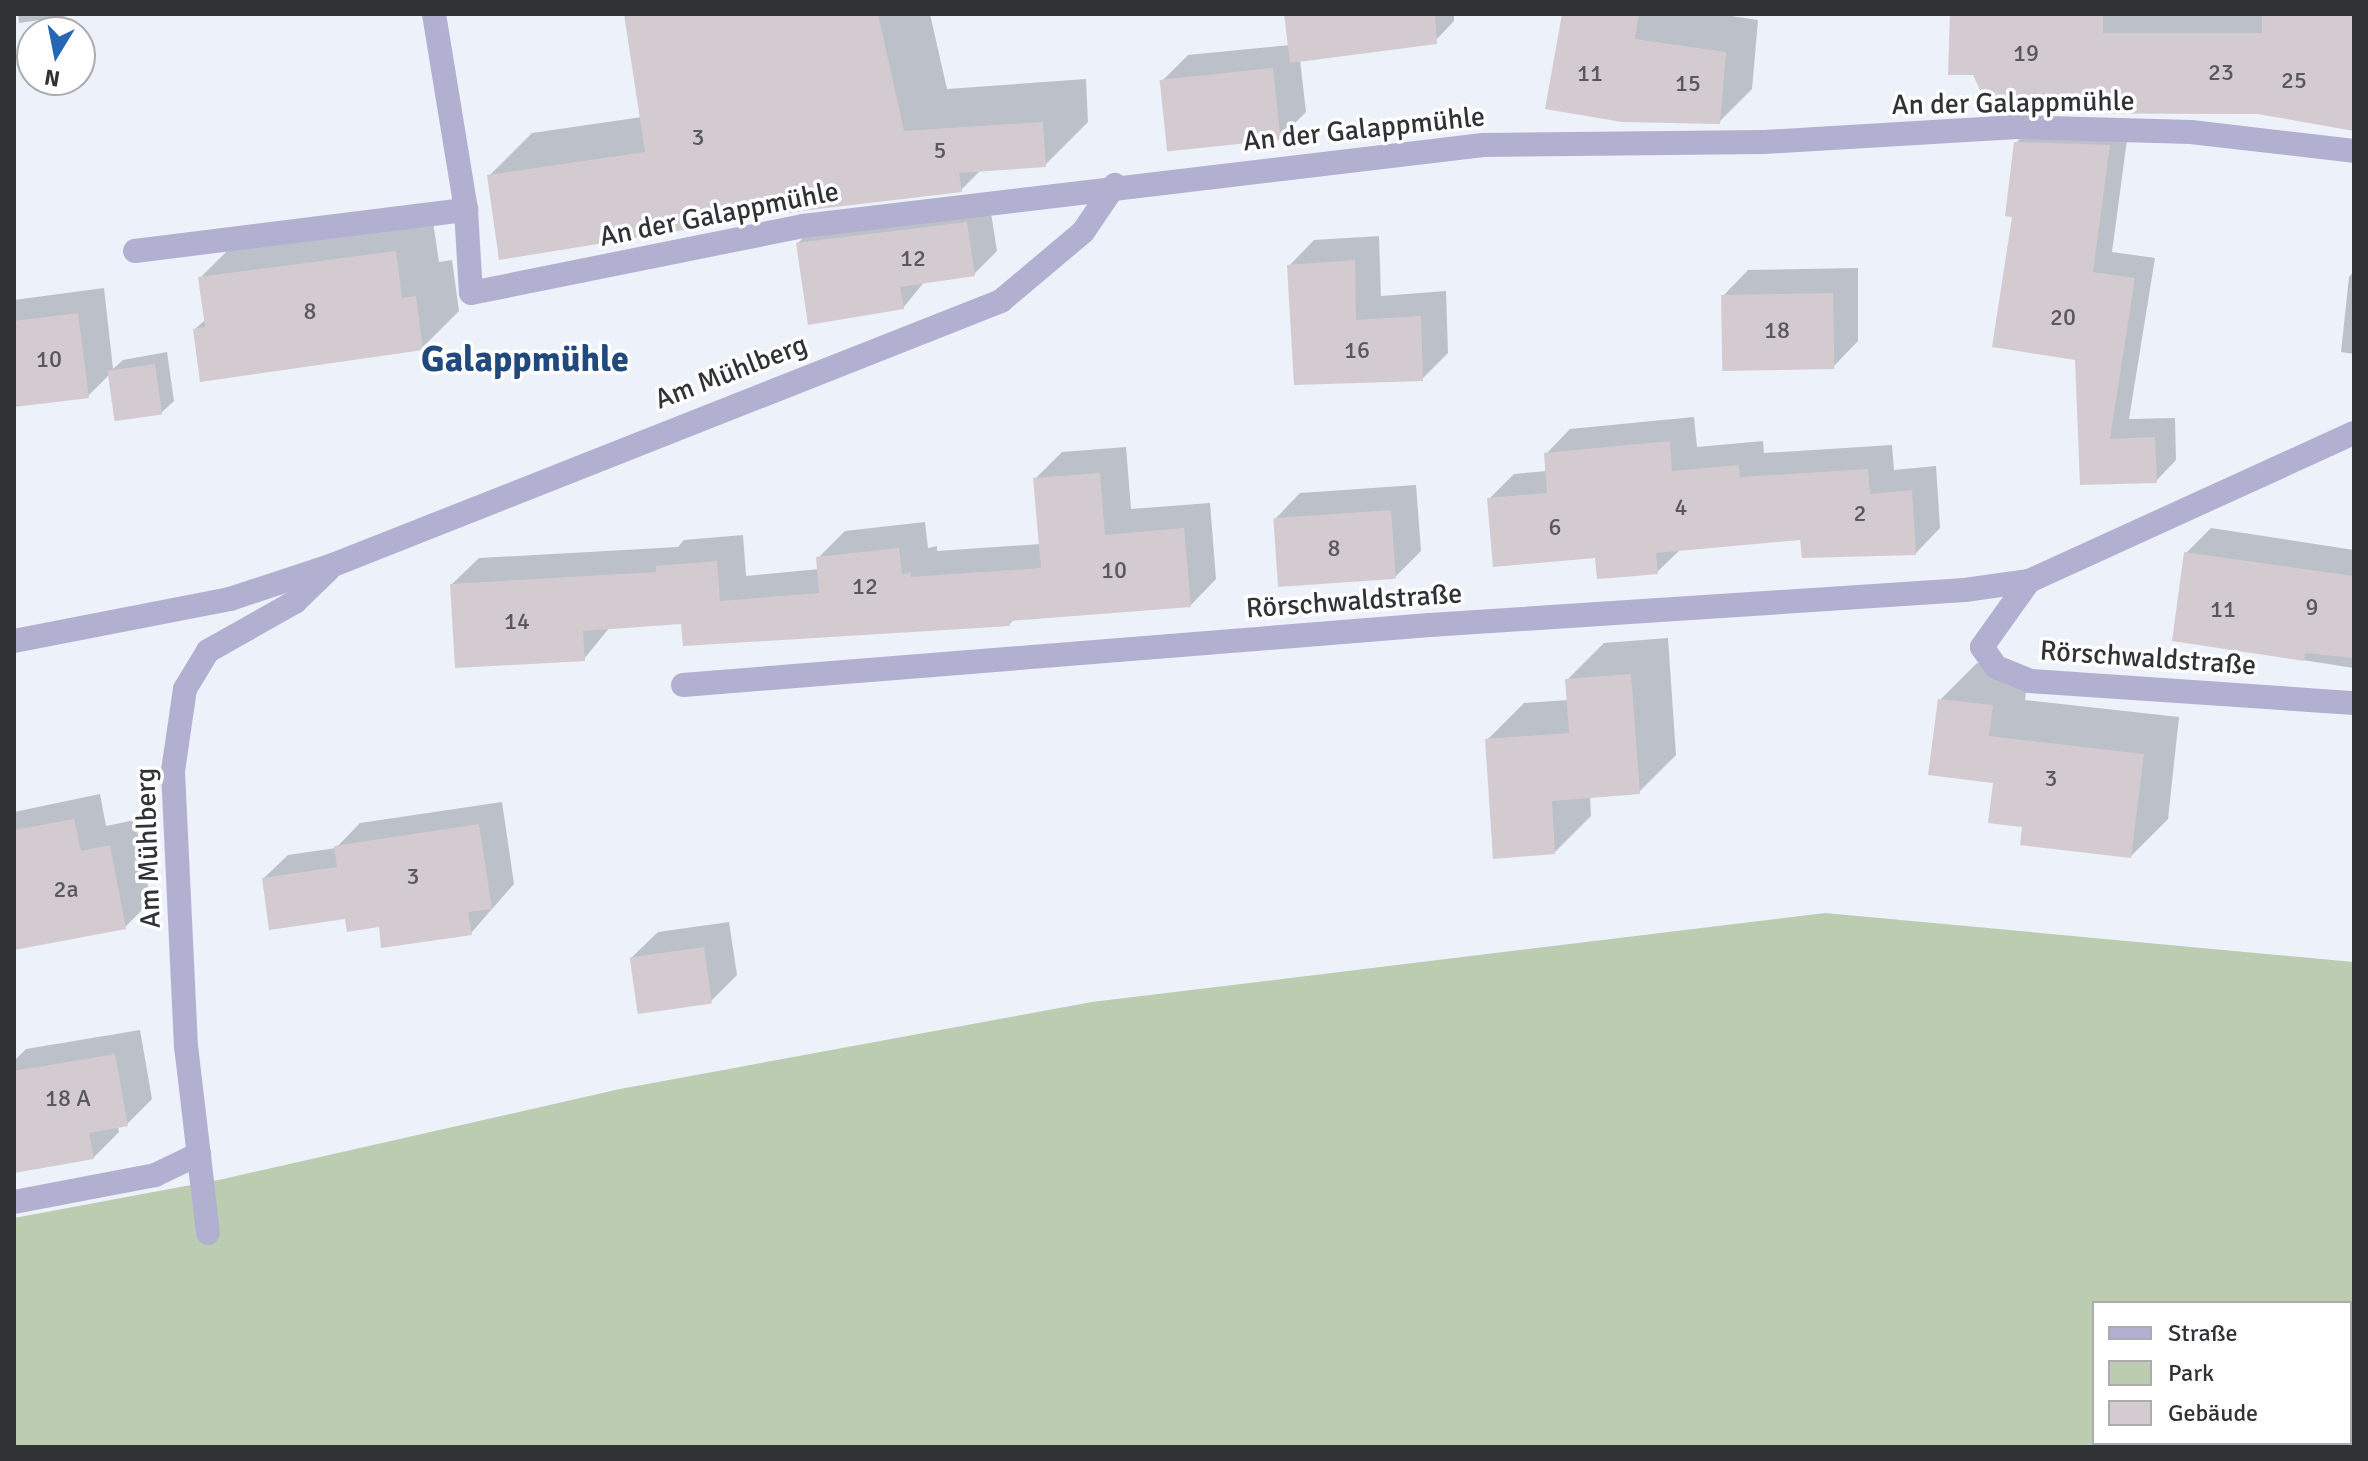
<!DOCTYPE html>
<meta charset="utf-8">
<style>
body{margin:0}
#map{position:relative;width:2368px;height:1461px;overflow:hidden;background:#ecf1fa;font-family:Signika,sans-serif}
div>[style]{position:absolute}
.green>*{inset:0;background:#bcccb1}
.shadow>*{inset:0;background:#0003}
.building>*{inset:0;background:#d4cbd1;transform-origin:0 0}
.minor>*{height:24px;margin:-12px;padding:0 12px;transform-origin:12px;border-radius:12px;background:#b1b0d1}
span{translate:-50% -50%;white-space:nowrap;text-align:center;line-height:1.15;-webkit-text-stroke:7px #fefefe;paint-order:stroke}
.number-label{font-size:24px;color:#59585c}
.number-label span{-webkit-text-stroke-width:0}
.street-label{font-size:28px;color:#303235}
.district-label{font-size:36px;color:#21497e;font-weight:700}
.frame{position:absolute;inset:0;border:16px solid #303235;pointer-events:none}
.legend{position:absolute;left:2092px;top:1301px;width:260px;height:144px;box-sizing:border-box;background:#fefefe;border:2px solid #acacae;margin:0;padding:10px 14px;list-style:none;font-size:24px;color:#303235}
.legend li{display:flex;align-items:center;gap:16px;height:40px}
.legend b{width:40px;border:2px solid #acacae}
.north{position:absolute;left:16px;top:16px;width:80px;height:80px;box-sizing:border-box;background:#fefefe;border:2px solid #acacae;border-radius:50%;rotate:190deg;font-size:22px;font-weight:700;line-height:32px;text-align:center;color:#303235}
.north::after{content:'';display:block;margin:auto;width:28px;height:36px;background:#2666b7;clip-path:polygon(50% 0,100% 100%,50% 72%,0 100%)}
</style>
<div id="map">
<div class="green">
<div style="clip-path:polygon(evenodd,1825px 913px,2354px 962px,2354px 1447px,14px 1447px,14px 1218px,223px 1179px,620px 1089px,1092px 1002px,1825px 913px,2094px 1303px,2350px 1303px,2350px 1443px,2094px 1443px,2094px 1303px)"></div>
</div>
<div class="shadow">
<div style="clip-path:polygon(18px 14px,82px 14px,19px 23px)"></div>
<div style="clip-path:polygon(626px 14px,930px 14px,947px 89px,1086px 79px,1088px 122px,1045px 165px,982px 169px,961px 190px,489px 176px,532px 133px,642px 117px)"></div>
<div style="clip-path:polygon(1286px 14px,1454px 14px,1454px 21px,1433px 43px,1300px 60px,1306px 112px,1280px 138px,1162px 81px,1188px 55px,1290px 45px)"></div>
<div style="clip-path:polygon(1564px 14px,1718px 14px,1758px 20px,1752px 89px,1719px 122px)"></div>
<div style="clip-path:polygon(1952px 14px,2354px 14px,2354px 128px)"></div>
<div style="clip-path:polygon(2036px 122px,2129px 125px,2112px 252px,2155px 258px,2129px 419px,2175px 418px,2176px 460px,2156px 481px,2082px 483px,2077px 358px,2015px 216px,2016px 143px)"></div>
<div style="clip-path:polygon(989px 200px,997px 251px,974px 274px,925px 281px,903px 308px,798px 243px,821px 220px)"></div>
<div style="clip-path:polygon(432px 215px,439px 262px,452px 260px,459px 311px,422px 348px,195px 329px,206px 319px,200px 278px,237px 241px)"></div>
<div style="clip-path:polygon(1379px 236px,1381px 296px,1446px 291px,1448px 353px,1422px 379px,1289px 266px,1314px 240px)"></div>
<div style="clip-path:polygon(1858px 268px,1858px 341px,1833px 367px,1723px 296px,1748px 270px)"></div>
<div style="clip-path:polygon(2354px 271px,2354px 354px,2341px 352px,2349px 277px)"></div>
<div style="clip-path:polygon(104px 288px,113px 369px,123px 360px,167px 352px,174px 401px,161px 413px,110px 374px,88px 396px,14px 406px,14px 300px)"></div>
<div style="clip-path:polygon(1694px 417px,1697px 447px,1763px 441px,1764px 453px,1892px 445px,1894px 470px,1936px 466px,1940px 528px,1916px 553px,1802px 538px,1681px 549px,1657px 572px,1597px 556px,1489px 499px,1514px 474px,1547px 471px,1546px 454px,1570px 429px)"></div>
<div style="clip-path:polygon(1126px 447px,1131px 509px,1210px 503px,1216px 579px,1190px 606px,1014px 619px,1010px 624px,683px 622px,610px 627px,584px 659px,452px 584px,479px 558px,678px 547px,684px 540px,743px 535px,746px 576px,819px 569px,818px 558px,845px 531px,925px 522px,928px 548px,937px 546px,937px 551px,1041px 544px,1035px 479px,1062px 452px)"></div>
<div style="clip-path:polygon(1416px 485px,1421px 551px,1395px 577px,1275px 519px,1300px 493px)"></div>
<div style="clip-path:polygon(2211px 528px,2354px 550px,2354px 668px,2174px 640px,2186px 553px)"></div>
<div style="clip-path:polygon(1668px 638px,1676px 755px,1639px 792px,1590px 796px,1591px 816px,1555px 852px,1487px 740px,1524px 703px,1568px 700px,1567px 680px,1604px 643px)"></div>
<div style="clip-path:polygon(1977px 663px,2029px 669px,2025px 700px,2179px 717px,2168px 819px,2131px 856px,2024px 825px,1940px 700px)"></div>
<div style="clip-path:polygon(100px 794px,106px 826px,135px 820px,151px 901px,125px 927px,14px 948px,14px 812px)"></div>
<div style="clip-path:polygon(502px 802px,514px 884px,471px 933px,346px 917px,264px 878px,288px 855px,336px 848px,360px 823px)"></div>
<div style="clip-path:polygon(729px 922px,737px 975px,711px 1001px,632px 957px,658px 932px)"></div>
<div style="clip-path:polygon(140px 1030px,152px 1099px,127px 1124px,118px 1126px,119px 1132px,93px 1158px,14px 1171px,14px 1061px,26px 1049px)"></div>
</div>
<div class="building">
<div style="clip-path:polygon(624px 14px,878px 14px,904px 131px,1043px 122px,1046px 167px,959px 173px,962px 192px,801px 211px,499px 260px,487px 175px,645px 152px)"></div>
<div style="clip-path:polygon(1284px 14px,1435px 14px,1437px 44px,1290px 63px)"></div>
<div style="clip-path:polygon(1562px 14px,1639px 14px,1635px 39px,1726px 52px,1720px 124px,1622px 122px,1545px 109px)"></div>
<div style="clip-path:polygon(1950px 14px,2103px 14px,2103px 33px,2262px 33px,2262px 14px,2354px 14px,2354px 131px,2258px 114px,1991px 113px,1973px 75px,1948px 75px)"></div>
<div style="left:1273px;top:68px;width:72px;height:114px;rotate:84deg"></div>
<div style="clip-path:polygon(2014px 142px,2110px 145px,2093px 272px,2135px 278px,2110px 439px,2155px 437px,2157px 483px,2080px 485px,2075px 360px,1992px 347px,2012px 217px,2005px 216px)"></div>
<div style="clip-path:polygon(967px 222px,975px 276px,900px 287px,904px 309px,808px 325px,796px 243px)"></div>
<div style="clip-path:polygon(396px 251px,402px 298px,416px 296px,423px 350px,200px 382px,193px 329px,205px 327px,198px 277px)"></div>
<div style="clip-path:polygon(1355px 260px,1356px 320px,1421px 316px,1423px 381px,1294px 385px,1287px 265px)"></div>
<div style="left:1833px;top:293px;width:76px;height:112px;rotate:89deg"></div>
<div style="clip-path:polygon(78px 313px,89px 398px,14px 407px,14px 321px)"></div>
<div style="left:155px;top:364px;width:51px;height:48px;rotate:82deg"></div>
<div style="clip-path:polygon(1670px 441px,1672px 471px,1739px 465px,1740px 477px,1868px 469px,1870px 494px,1912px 490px,1916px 555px,1802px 558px,1800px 540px,1656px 553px,1658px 574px,1624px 577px,1597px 579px,1595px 558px,1493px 567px,1487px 498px,1547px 493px,1544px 453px)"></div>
<div style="clip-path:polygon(1100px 473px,1105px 535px,1184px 528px,1191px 607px,1010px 621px,1010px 626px,683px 646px,681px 624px,583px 631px,585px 661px,455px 668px,450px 584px,656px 572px,656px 566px,717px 561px,720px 601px,819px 593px,816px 557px,899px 548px,902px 574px,911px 572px,911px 577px,1041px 568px,1033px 478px)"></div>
<div style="left:1391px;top:510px;width:69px;height:118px;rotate:86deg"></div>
<div style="clip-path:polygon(2184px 552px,2354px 576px,2354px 658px,2305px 653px,2304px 661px,2172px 641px)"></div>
<div style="clip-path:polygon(1631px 674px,1640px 794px,1552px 801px,1555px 854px,1493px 859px,1485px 739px,1569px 733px,1565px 679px)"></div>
<div style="clip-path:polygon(1938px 699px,1993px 705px,1989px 736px,2144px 754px,2131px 858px,2020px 845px,2022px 827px,1988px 823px,1993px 783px,1928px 775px)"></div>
<div style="clip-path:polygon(74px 819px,81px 851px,110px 845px,126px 929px,14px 950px,14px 830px)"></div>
<div style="clip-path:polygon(479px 824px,492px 909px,468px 912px,472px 935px,381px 948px,379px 927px,347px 932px,345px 919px,269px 930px,262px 878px,337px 867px,334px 846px)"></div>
<div style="left:704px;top:947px;width:57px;height:75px;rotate:82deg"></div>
<div style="clip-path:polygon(115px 1054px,128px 1126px,89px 1133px,94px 1159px,14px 1173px,14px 1071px)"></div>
</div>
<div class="minor">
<div style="left:434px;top:14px;width:199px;rotate:80.7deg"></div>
<div style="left:466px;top:210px;width:83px;rotate:86.6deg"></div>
<div style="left:471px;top:293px;width:339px;rotate:-11.4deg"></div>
<div style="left:803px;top:226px;width:685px;rotate:-6.79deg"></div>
<div style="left:1483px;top:145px;width:281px;rotate:-0.6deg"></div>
<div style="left:1764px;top:142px;width:249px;rotate:-3.4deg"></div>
<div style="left:2013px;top:127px;width:178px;rotate:1.6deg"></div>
<div style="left:2191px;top:132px;width:164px;rotate:6.6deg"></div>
<div style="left:135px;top:251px;width:334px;rotate:-7.1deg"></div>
<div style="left:2029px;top:581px;width:81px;rotate:125.5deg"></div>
<div style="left:1982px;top:647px;width:24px;rotate:55deg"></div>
<div style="left:1996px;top:667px;width:37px;rotate:22deg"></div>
<div style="left:2030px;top:681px;width:325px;rotate:3.9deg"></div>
<div style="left:14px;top:641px;width:220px;rotate:-11deg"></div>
<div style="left:230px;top:599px;width:108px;rotate:-18.3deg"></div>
<div style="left:333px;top:565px;width:718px;rotate:-21.56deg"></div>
<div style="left:1001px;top:301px;width:107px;rotate:-40.1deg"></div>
<div style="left:1083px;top:232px;width:57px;rotate:-55.8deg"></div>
<div style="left:683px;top:685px;width:749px;rotate:-4.59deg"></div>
<div style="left:1430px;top:625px;width:536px;rotate:-3.74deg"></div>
<div style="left:1965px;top:590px;width:65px;rotate:-8deg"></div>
<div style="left:2029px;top:581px;width:357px;rotate:-24.5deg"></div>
<div style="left:14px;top:1202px;width:144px;rotate:-10.8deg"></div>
<div style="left:155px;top:1175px;width:49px;rotate:-25.5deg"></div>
<div style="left:208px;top:1233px;width:187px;rotate:-96.7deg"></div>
<div style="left:186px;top:1047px;width:276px;rotate:-92.7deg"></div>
<div style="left:173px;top:771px;width:83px;rotate:-81.7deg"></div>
<div style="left:185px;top:689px;width:44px;rotate:-58.8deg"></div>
<div style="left:208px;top:651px;width:100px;rotate:-29.4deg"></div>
<div style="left:295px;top:602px;width:46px;rotate:-44.1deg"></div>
</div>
<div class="number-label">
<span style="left:2026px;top:54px">19</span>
<span style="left:2221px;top:73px">23</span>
<span style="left:1590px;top:74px">11</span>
<span style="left:2294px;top:81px">25</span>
<span style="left:1688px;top:84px">15</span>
<span style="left:698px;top:138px">3</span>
<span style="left:940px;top:151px">5</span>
<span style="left:913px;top:259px">12</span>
<span style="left:310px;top:312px">8</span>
<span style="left:2063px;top:318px">20</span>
<span style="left:1777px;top:331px">18</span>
<span style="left:1357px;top:351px">16</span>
<span style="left:49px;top:360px">10</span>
<span style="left:1681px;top:508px">4</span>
<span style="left:1860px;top:514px">2</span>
<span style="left:1555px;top:528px">6</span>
<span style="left:1334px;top:549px">8</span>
<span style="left:1114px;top:571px">10</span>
<span style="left:865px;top:587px">12</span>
<span style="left:2312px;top:608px">9</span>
<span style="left:2223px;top:610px">11</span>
<span style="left:517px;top:622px">14</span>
<span style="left:2051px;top:779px">3</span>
<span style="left:413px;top:877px">3</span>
<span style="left:66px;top:890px">2a</span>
<span style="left:68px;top:1099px">18 A</span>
</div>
<div class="street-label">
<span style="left:2013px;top:103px;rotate:-1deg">An der Galappmühle</span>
<span style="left:1364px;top:129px;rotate:-6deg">An der Galappmühle</span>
<span style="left:719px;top:214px;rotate:-11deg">An der Galappmühle</span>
<span style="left:731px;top:372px;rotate:-21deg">Am Mühlberg</span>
<span style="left:1354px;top:601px;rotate:-4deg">Rörschwaldstraße</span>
<span style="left:2148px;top:658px;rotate:4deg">Rörschwaldstraße</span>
<span style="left:148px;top:848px;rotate:-92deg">Am Mühlberg</span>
</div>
<div class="district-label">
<span style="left:525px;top:360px">Galappmühle</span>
</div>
<div class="frame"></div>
<ul class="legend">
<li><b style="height:10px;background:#b1b0d1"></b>Straße</li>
<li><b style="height:22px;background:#bcccb1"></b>Park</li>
<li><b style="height:22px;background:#d4cbd1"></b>Gebäude</li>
</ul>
<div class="north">N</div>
</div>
